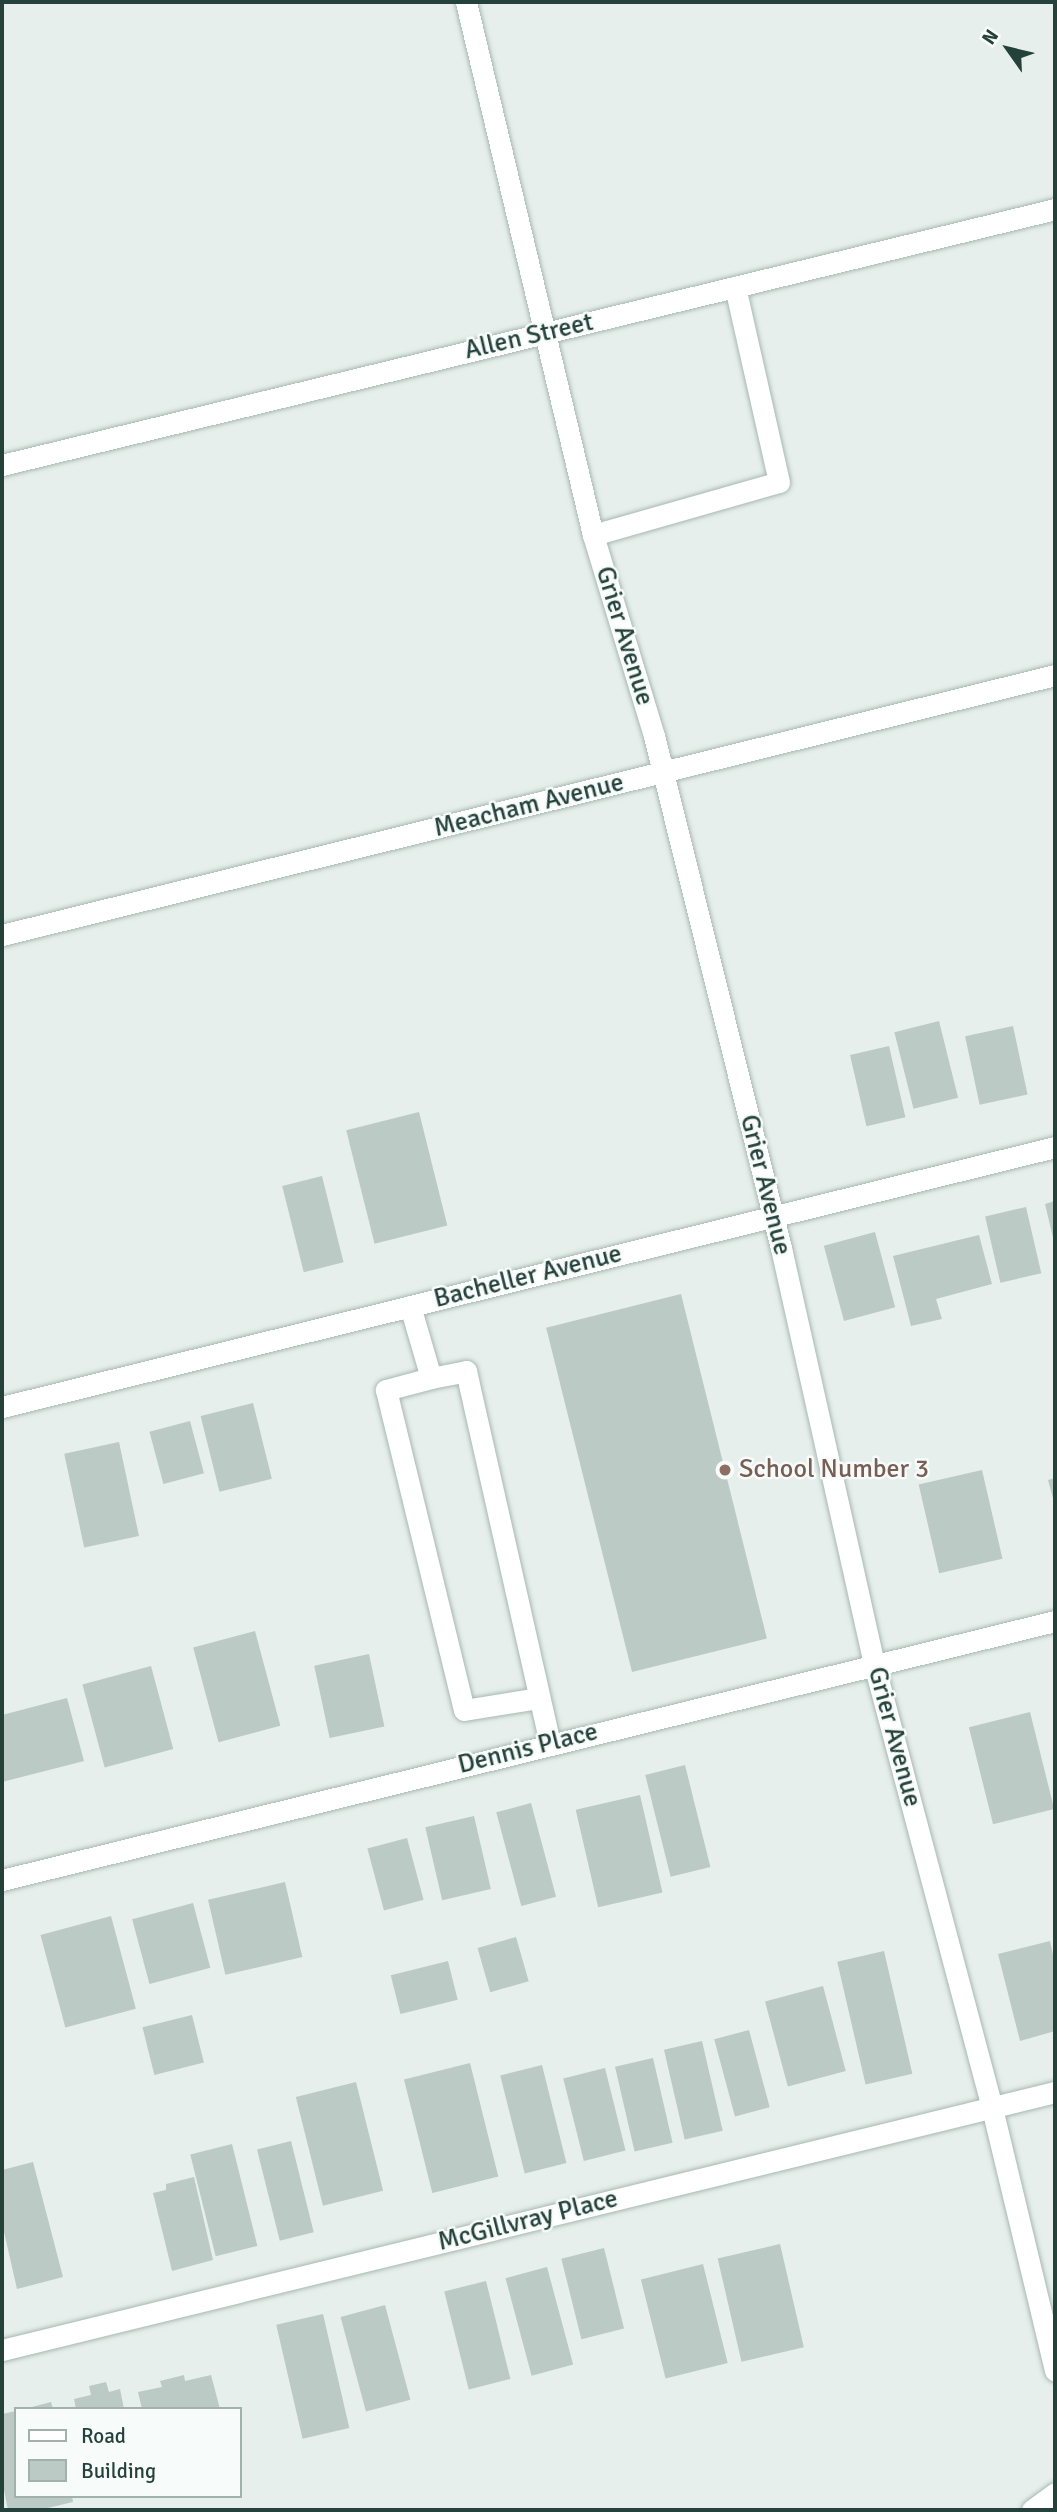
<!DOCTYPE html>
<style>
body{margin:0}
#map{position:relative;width:1057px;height:2512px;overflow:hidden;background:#e6efeb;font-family:Signika,sans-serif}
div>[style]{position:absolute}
.building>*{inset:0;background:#bbcac4;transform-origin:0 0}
.roads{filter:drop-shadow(0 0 2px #a8b8b2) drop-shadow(0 0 2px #a8b8b2)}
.minor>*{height:21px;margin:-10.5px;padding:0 10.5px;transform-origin:10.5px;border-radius:10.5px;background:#fff}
.dots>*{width:19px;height:19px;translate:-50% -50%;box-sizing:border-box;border:4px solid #f7fbf9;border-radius:50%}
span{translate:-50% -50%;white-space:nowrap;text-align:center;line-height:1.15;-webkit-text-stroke:5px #f7fbf9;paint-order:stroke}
.street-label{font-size:26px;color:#24423a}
.education-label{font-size:26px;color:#785e54}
.left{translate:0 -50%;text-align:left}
.frame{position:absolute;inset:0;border:4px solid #24423a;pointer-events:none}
.legend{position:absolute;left:14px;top:2407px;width:228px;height:91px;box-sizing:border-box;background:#f7fbf9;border:2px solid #a3b1ad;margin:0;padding:9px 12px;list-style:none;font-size:21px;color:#24423a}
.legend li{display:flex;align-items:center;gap:14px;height:35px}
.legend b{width:35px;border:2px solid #a3b1ad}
.north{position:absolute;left:973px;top:14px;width:70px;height:70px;-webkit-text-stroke:5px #f7fbf9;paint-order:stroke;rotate:304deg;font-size:19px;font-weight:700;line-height:28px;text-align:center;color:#24423a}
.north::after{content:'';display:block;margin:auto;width:24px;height:32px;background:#24423a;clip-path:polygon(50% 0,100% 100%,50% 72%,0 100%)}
</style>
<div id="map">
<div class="building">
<div style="left:939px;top:1021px;width:79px;height:46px;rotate:76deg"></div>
<div style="left:1013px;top:1026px;width:70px;height:49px;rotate:78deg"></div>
<div style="left:889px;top:1046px;width:73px;height:40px;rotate:77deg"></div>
<div style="left:419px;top:1112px;width:117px;height:75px;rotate:76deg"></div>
<div style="left:322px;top:1176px;width:89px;height:41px;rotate:76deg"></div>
<div style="clip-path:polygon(1055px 1201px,1055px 1242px,1054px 1242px,1045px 1204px)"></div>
<div style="left:1026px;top:1207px;width:68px;height:42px;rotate:77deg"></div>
<div style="left:875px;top:1232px;width:78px;height:53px;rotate:75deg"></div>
<div style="clip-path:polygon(979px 1235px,992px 1284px,936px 1299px,942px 1319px,911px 1326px,893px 1256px)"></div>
<div style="left:681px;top:1294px;width:355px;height:139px;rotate:76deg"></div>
<div style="left:253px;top:1403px;width:78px;height:54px;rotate:76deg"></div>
<div style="left:190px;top:1421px;width:54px;height:42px;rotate:75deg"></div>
<div style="left:119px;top:1442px;width:96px;height:56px;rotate:78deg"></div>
<div style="left:982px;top:1470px;width:91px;height:65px;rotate:77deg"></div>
<div style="clip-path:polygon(1055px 1478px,1055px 1502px,1054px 1502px,1048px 1480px)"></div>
<div style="left:255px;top:1631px;width:98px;height:64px;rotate:75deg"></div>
<div style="left:369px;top:1654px;width:74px;height:56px;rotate:78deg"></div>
<div style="left:151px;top:1666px;width:86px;height:71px;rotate:75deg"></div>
<div style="clip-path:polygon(67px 1698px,84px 1761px,2px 1782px,2px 1715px)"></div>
<div style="left:1030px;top:1712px;width:100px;height:63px;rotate:76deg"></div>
<div style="left:685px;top:1765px;width:105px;height:41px;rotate:76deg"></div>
<div style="left:640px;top:1795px;width:100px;height:66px;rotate:77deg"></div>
<div style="left:531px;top:1803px;width:97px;height:36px;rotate:75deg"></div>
<div style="left:474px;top:1816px;width:75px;height:50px;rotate:77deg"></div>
<div style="left:407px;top:1838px;width:64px;height:41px;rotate:75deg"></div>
<div style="left:285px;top:1882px;width:77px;height:79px;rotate:77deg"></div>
<div style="left:193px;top:1903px;width:67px;height:63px;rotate:75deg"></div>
<div style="left:111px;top:1916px;width:96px;height:73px;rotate:75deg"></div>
<div style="left:516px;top:1937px;width:46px;height:40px;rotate:74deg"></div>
<div style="clip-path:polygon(1050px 1941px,1055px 1964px,1055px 2031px,1020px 2041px,998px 1954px)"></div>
<div style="left:884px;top:1951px;width:126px;height:48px;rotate:77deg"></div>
<div style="left:448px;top:1961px;width:40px;height:59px;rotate:76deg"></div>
<div style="left:823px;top:1986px;width:88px;height:60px;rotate:75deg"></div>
<div style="left:192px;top:2015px;width:49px;height:51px;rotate:76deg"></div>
<div style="left:749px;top:2030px;width:80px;height:36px;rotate:75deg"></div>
<div style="left:702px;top:2041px;width:92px;height:39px;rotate:77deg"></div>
<div style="left:653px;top:2058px;width:87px;height:39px;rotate:77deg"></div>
<div style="left:470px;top:2063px;width:117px;height:68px;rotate:76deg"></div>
<div style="left:542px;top:2065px;width:101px;height:43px;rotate:76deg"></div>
<div style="left:605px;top:2068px;width:85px;height:43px;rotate:76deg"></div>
<div style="left:356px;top:2082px;width:112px;height:62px;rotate:76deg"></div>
<div style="left:291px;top:2141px;width:94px;height:35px;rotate:76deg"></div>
<div style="left:232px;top:2144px;width:105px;height:43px;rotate:76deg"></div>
<div style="clip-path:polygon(33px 2162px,63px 2277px,17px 2289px,2px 2223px,2px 2170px)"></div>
<div style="clip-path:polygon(194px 2177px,213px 2260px,172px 2271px,153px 2193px,166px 2190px,166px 2184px)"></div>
<div style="left:780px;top:2244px;width:106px;height:64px;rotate:77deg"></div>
<div style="left:604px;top:2248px;width:83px;height:44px;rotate:76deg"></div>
<div style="left:703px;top:2264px;width:102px;height:64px;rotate:76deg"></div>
<div style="left:547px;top:2267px;width:101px;height:43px;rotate:75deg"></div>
<div style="left:486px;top:2281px;width:101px;height:43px;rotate:76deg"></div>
<div style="left:385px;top:2305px;width:98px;height:46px;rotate:75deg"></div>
<div style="left:323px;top:2314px;width:117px;height:48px;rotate:77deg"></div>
<div style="clip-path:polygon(184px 2375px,185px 2381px,211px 2375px,220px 2409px,142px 2409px,138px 2392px,162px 2387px,160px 2381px)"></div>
<div style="clip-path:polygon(106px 2382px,109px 2392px,120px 2389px,124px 2409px,76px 2409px,74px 2399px,91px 2395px,89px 2386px)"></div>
<div style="clip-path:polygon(51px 2402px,53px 2409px,28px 2409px,28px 2408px)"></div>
<div style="clip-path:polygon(16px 2411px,16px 2496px,72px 2496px,73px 2502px,39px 2510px,8px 2510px,2px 2480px,2px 2414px)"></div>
</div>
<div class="roads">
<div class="minor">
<div style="left:466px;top:2px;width:548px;rotate:76.6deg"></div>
<div style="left:593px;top:535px;width:210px;rotate:73.1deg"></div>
<div style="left:654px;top:736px;width:528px;rotate:76.07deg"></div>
<div style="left:781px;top:1248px;width:426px;rotate:77.4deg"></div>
<div style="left:874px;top:1664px;width:459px;rotate:75.1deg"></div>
<div style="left:992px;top:2108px;width:270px;rotate:76.5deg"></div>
<div style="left:2px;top:465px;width:1084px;rotate:-13.66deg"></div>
<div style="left:593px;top:535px;width:193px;rotate:-15.9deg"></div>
<div style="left:779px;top:482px;width:200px;rotate:-102.7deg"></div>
<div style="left:2px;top:935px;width:1085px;rotate:-13.87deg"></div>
<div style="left:410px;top:1306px;width:75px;rotate:73.7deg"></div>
<div style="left:431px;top:1378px;width:36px;rotate:-11deg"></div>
<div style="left:466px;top:1371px;width:381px;rotate:77.3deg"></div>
<div style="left:431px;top:1378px;width:47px;rotate:165.1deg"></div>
<div style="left:386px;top:1390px;width:329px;rotate:76.3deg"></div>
<div style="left:464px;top:1710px;width:76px;rotate:-9.1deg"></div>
<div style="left:2px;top:1407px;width:1085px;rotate:-13.87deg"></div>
<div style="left:2px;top:1880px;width:1084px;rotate:-13.82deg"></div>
<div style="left:2px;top:2350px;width:1084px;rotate:-13.77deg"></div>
<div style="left:1032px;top:2510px;width:29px;rotate:-36deg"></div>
</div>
</div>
<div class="dots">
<div style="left:725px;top:1470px;background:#8d6e63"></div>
</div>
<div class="street-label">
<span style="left:529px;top:337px;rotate:-13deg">Allen Street</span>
<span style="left:624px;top:636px;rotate:73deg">Grier Avenue</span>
<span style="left:529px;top:806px;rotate:-14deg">Meacham Avenue</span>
<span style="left:765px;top:1185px;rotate:76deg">Grier Avenue</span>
<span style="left:528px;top:1277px;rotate:-14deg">Bacheller Avenue</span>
<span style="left:894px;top:1737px;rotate:75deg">Grier Avenue</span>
<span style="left:528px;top:1749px;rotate:-14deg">Dennis Place</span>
<span style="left:528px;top:2221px;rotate:-14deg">McGillvray Place</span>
</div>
<div class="education-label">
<span class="left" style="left:739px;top:1470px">School Number 3</span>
</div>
<div class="frame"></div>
<ul class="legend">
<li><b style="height:9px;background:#fff"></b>Road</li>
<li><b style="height:19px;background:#bbcac4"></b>Building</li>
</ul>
<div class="north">N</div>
</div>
